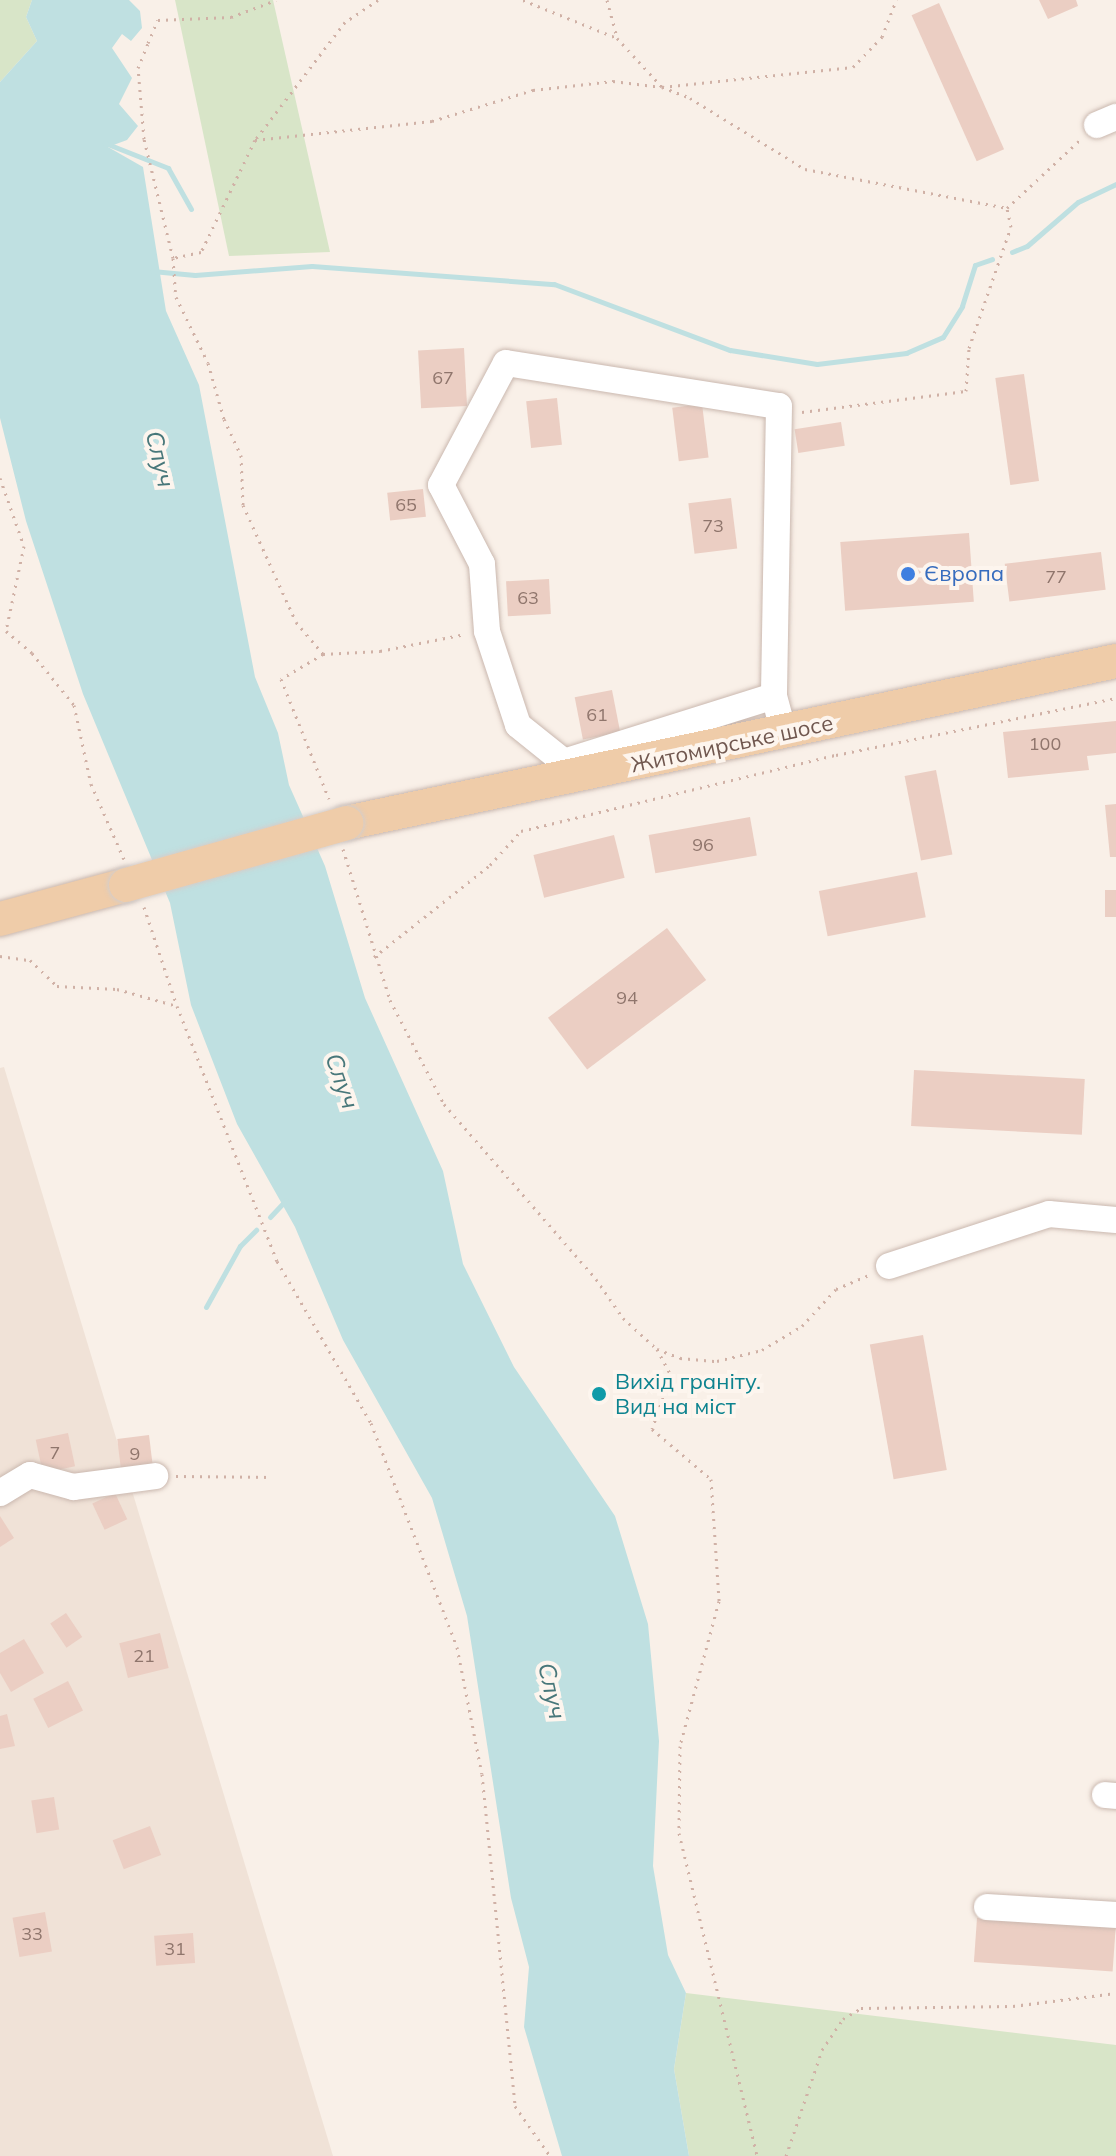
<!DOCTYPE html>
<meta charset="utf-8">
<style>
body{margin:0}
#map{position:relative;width:1116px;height:2156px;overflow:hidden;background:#f9f0e8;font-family:Mulish,sans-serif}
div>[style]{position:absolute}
.residential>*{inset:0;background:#f0e2d7}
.green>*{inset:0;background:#d8e5c8}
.water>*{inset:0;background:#bfe0e1}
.stream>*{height:5px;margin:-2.5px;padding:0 2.5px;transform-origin:2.5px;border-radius:2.5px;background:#bfe0e1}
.building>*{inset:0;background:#ebcec3;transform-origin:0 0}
.path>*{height:3px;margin-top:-1.5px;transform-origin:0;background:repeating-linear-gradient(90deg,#d0b1a6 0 2px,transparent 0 8px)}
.roads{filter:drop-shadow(0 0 2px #cab8af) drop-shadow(0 0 2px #cab8af)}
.minor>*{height:26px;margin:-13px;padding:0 13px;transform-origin:13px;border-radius:13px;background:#fff}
.major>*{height:34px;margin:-17px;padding:0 17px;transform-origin:17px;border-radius:17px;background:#efcca9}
.bridges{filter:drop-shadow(0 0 2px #d4cdca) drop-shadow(0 0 2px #d4cdca)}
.major-bridge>*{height:34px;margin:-17px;padding:0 17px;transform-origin:17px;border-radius:17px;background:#efcca9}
.dots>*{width:22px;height:22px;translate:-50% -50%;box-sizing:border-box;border:4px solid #fdf5ee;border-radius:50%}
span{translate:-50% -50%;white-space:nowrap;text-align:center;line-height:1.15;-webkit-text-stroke:8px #fdf5ee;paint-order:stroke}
.number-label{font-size:18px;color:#8f756c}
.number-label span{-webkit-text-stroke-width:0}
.shop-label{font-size:22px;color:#366cbe}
.left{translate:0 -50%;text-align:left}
.street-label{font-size:22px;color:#70574f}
.culture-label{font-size:22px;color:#0d838f}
.water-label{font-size:24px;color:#48777a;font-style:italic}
</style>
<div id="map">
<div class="residential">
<div style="clip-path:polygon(4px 1067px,333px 2156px,0 2156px,0 1068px)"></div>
</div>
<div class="green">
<div style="clip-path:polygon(0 0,32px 0,26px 17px,37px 41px,0 82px)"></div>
<div style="clip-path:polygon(175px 0,273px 0,330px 252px,229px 256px)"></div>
<div style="clip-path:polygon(686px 1993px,1116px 2045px,1116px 2156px,689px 2156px,674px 2069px)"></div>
</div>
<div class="water">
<div style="clip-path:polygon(32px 0,129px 0,140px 11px,142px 28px,131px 41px,122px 34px,112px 48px,132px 78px,119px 104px,138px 126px,127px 140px,108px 147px,143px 167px,166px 311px,199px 385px,255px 677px,278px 733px,289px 785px,325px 866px,365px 998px,443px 1171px,463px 1264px,514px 1367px,615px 1516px,648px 1624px,659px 1741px,653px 1866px,668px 1955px,686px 1993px,674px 2069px,689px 2156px,562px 2156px,524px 2027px,529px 1967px,511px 1898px,467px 1616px,432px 1498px,343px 1340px,295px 1227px,237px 1124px,191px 1005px,170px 903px,83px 694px,26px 521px,0 418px,0 82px,37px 41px,26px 17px)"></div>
</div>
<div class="stream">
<div style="left:105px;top:143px;width:68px;rotate:21.6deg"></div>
<div style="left:168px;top:168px;width:47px;rotate:60.7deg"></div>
<div style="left:1012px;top:252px;width:16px;rotate:-22deg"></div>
<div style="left:1027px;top:246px;width:67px;rotate:-40.8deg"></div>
<div style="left:1078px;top:202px;width:42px;rotate:-25.3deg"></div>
<div style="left:152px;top:271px;width:43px;rotate:5.3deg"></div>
<div style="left:195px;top:275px;width:117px;rotate:-4.4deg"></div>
<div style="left:312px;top:266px;width:243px;rotate:4.3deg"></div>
<div style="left:554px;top:284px;width:188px;rotate:20.6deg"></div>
<div style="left:730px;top:350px;width:88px;rotate:9.1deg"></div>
<div style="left:817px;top:364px;width:90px;rotate:-7deg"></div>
<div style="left:906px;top:353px;width:40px;rotate:-23.4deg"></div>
<div style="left:943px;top:337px;width:36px;rotate:-58deg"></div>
<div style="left:962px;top:306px;width:43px;rotate:-72.4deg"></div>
<div style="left:975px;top:265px;width:18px;rotate:-19deg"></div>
<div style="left:270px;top:1217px;width:23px;rotate:-47deg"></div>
<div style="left:206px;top:1307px;width:70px;rotate:-60.9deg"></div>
<div style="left:240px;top:1246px;width:23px;rotate:-45deg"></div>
</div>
<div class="building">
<div style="clip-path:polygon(1039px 0,1076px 0,1078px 6px,1048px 19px)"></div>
<div style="left:939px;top:3px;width:160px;height:30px;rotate:66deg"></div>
<div style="left:464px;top:348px;width:58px;height:46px;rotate:87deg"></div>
<div style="left:1024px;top:374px;width:108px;height:29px;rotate:82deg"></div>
<div style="left:557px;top:398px;width:47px;height:31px;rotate:84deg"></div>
<div style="left:702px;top:404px;width:54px;height:30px;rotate:83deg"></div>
<div style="left:841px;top:422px;width:24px;height:47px;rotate:81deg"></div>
<div style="left:423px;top:489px;width:28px;height:36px;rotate:84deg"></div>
<div style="left:731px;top:498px;width:51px;height:43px;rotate:83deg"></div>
<div style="left:969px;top:533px;width:69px;height:129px;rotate:86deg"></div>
<div style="left:1101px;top:552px;width:38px;height:97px;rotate:83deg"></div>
<div style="left:549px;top:579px;width:35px;height:43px;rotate:87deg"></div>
<div style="left:612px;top:690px;width:43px;height:38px;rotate:79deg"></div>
<div style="clip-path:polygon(1116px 721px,1116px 753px,1087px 756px,1089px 770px,1008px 778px,1003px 732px)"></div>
<div style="left:936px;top:770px;width:86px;height:32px;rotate:79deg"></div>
<div style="clip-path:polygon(1116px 804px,1116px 857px,1110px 857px,1105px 805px)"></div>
<div style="left:750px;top:817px;width:39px;height:103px;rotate:80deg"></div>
<div style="left:614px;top:835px;width:44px;height:83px;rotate:76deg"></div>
<div style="left:917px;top:872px;width:46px;height:100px;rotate:79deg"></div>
<div style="left:1105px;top:890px;width:11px;height:27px"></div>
<div style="left:667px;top:928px;width:65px;height:149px;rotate:53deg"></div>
<div style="left:914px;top:1070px;width:171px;height:56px;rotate:3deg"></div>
<div style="left:923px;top:1335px;width:137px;height:54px;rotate:80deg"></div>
<div style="left:68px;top:1433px;width:34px;height:33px;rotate:78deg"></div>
<div style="left:149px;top:1435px;width:32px;height:32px;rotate:83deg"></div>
<div style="left:115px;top:1493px;width:29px;height:25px;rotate:65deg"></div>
<div style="clip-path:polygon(0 1516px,14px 1538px,0 1547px)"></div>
<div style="left:66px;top:1613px;width:29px;height:19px;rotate:56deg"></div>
<div style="left:160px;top:1633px;width:36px;height:42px;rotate:76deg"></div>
<div style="clip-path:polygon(24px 1639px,44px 1673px,11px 1692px,0 1673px,0 1653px)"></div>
<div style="left:68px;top:1681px;width:33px;height:39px;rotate:63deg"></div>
<div style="clip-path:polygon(7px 1714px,15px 1746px,0 1749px,0 1716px)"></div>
<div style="left:54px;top:1797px;width:33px;height:23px;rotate:81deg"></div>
<div style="left:150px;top:1826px;width:31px;height:40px;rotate:69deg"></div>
<div style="left:45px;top:1912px;width:40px;height:33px;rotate:80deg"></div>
<div style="left:977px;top:1918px;width:139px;height:44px;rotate:4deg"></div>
<div style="left:193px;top:1933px;width:30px;height:39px;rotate:86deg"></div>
</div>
<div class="path">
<div style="left:378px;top:0;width:40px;rotate:146deg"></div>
<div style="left:345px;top:22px;width:148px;rotate:127.3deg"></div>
<div style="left:255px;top:140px;width:124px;rotate:115.7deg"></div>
<div style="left:201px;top:252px;width:29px;rotate:168deg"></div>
<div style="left:173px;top:258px;width:39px;rotate:86deg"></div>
<div style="left:176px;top:297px;width:73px;rotate:64.1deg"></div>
<div style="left:208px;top:363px;width:58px;rotate:74.1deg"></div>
<div style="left:224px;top:419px;width:40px;rotate:65deg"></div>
<div style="left:241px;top:455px;width:50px;rotate:87.7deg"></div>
<div style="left:243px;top:505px;width:128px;rotate:65.6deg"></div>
<div style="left:296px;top:622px;width:42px;rotate:49.8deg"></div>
<div style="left:323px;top:654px;width:57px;rotate:-3deg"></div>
<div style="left:380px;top:651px;width:87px;rotate:-11.3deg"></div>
<div style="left:523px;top:0;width:101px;rotate:22deg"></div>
<div style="left:607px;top:0;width:39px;rotate:75deg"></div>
<div style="left:617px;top:38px;width:67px;rotate:47.4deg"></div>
<div style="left:662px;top:87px;width:30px;rotate:21deg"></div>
<div style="left:690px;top:98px;width:135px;rotate:31.7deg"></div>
<div style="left:805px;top:169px;width:206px;rotate:10.9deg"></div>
<div style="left:1007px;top:208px;width:103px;rotate:-43deg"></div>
<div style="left:255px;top:140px;width:178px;rotate:-6.1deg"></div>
<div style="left:432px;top:121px;width:106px;rotate:-17.1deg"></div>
<div style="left:533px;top:90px;width:81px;rotate:-6.4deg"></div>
<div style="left:613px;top:81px;width:49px;rotate:7deg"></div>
<div style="left:662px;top:87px;width:192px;rotate:-6deg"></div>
<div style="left:853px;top:67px;width:42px;rotate:-46deg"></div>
<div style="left:882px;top:37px;width:40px;rotate:-69deg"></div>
<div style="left:173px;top:258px;width:122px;rotate:-103.7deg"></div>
<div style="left:144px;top:139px;width:71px;rotate:-94.8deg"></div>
<div style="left:138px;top:68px;width:27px;rotate:-68deg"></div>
<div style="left:148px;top:43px;width:25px;rotate:-67deg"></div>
<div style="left:158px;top:20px;width:73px;rotate:-2.4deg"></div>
<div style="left:231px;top:17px;width:48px;rotate:-20.7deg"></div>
<div style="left:802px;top:412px;width:165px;rotate:-7.3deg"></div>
<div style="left:966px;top:391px;width:43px;rotate:-86deg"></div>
<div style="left:969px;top:348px;width:128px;rotate:-70.9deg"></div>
<div style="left:1011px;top:227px;width:19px;rotate:-102deg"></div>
<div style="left:0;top:478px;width:72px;rotate:70.6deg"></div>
<div style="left:24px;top:546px;width:87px;rotate:102deg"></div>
<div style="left:6px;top:631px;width:34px;rotate:40deg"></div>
<div style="left:32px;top:653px;width:67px;rotate:51.1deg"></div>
<div style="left:74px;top:705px;width:81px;rotate:77.9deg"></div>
<div style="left:91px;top:784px;width:82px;rotate:66.3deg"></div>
<div style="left:323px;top:654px;width:49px;rotate:149.2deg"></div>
<div style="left:281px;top:679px;width:129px;rotate:68.2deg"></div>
<div style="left:343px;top:849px;width:158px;rotate:72.7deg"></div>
<div style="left:390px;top:1000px;width:117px;rotate:62.6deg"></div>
<div style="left:444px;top:1104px;width:232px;rotate:49deg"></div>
<div style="left:596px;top:1279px;width:47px;rotate:55.3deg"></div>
<div style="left:623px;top:1318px;width:46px;rotate:42.4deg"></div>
<div style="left:657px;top:1349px;width:30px;rotate:62deg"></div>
<div style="left:671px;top:1375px;width:57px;rotate:109.4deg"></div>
<div style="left:652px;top:1429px;width:77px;rotate:40.3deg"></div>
<div style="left:711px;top:1479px;width:122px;rotate:86.2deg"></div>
<div style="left:719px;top:1601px;width:150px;rotate:105.1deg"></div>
<div style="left:680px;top:1746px;width:87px;rotate:90.7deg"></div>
<div style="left:679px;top:1833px;width:332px;rotate:76.4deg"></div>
<div style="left:144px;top:907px;width:104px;rotate:71.6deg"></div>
<div style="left:0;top:956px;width:30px;rotate:8deg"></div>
<div style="left:30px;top:960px;width:37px;rotate:44deg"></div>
<div style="left:57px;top:986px;width:60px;rotate:2.9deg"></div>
<div style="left:117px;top:989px;width:62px;rotate:15.8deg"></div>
<div style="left:177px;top:1006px;width:274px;rotate:68.6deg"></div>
<div style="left:277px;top:1261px;width:187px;rotate:59.9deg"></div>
<div style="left:371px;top:1423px;width:240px;rotate:69deg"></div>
<div style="left:457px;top:1647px;width:129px;rotate:78.9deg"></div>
<div style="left:482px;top:1774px;width:334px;rotate:84.3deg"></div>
<div style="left:515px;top:2106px;width:61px;rotate:55deg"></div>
<div style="left:374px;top:957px;width:148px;rotate:-38.4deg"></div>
<div style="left:490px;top:865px;width:46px;rotate:-47.6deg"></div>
<div style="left:521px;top:831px;width:324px;rotate:-13.6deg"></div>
<div style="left:836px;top:755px;width:286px;rotate:-11.5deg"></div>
<div style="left:657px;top:1349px;width:25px;rotate:21deg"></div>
<div style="left:680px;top:1358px;width:37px;rotate:5deg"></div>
<div style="left:717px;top:1361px;width:46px;rotate:-13.7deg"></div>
<div style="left:762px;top:1350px;width:47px;rotate:-31deg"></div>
<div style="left:802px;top:1326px;width:50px;rotate:-47.4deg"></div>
<div style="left:836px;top:1289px;width:38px;rotate:-23deg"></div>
<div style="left:176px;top:1476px;width:96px;rotate:0.6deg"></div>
<div style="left:786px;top:2156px;width:112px;rotate:-71.2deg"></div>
<div style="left:822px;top:2050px;width:37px;rotate:-56deg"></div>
<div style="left:843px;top:2019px;width:21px;rotate:-31deg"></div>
<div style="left:861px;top:2008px;width:152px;rotate:-0.8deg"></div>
<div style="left:1013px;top:2006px;width:104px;rotate:-7.2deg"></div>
</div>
<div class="roads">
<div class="minor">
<div style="left:1097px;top:125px;width:21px;rotate:-23deg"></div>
<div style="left:774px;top:696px;width:220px;rotate:162.6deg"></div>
<div style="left:564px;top:762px;width:59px;rotate:-141.2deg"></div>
<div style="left:518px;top:725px;width:99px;rotate:-108.3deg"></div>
<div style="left:487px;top:631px;width:67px;rotate:-94.3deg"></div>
<div style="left:482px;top:564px;width:89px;rotate:-117.4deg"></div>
<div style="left:441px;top:485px;width:138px;rotate:-62deg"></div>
<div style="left:506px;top:363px;width:276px;rotate:9deg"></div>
<div style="left:779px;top:406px;width:290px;rotate:91deg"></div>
<div style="left:774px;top:696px;width:39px;rotate:75deg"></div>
<div style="left:889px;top:1266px;width:168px;rotate:-18deg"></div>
<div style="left:1049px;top:1214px;width:67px;rotate:5.1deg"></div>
<div style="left:0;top:1493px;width:35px;rotate:-31deg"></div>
<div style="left:30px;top:1475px;width:45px;rotate:15.6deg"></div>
<div style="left:73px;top:1487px;width:83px;rotate:-7.6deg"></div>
<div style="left:1105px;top:1795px;width:11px;rotate:5deg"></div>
<div style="left:987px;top:1907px;width:129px;rotate:3.5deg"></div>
</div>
<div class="major">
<div style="left:346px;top:823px;width:787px;rotate:-11.88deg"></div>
<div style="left:0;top:919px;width:131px;rotate:-15.1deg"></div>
</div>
</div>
<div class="bridges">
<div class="major-bridge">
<div style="left:126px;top:885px;width:229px;rotate:-15.7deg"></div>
</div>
</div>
<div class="dots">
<div style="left:908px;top:574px;background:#3f7fe0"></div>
<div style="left:599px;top:1394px;background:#0f9aa8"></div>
</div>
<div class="number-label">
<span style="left:443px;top:378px">67</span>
<span style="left:406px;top:505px">65</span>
<span style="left:713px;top:526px">73</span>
<span style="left:1056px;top:577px">77</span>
<span style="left:528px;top:598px">63</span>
<span style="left:597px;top:715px">61</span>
<span style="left:1045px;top:744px">100</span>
<span style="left:703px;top:845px">96</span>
<span style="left:627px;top:998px">94</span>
<span style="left:55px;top:1453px">7</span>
<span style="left:135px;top:1454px">9</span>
<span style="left:144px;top:1656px">21</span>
<span style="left:32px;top:1934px">33</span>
<span style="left:175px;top:1949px">31</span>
</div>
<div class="shop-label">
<span class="left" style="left:924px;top:574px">Європа</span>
</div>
<div class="street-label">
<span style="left:732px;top:744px;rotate:-12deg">Житомирське шосе</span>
</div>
<div class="culture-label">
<span class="left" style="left:615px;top:1394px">Вихід граніту.<br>Вид на міст</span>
</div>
<div class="water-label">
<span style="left:160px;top:459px;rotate:77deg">Случ</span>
<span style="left:342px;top:1081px;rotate:71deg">Случ</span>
<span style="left:552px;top:1691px;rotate:78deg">Случ</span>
</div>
</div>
